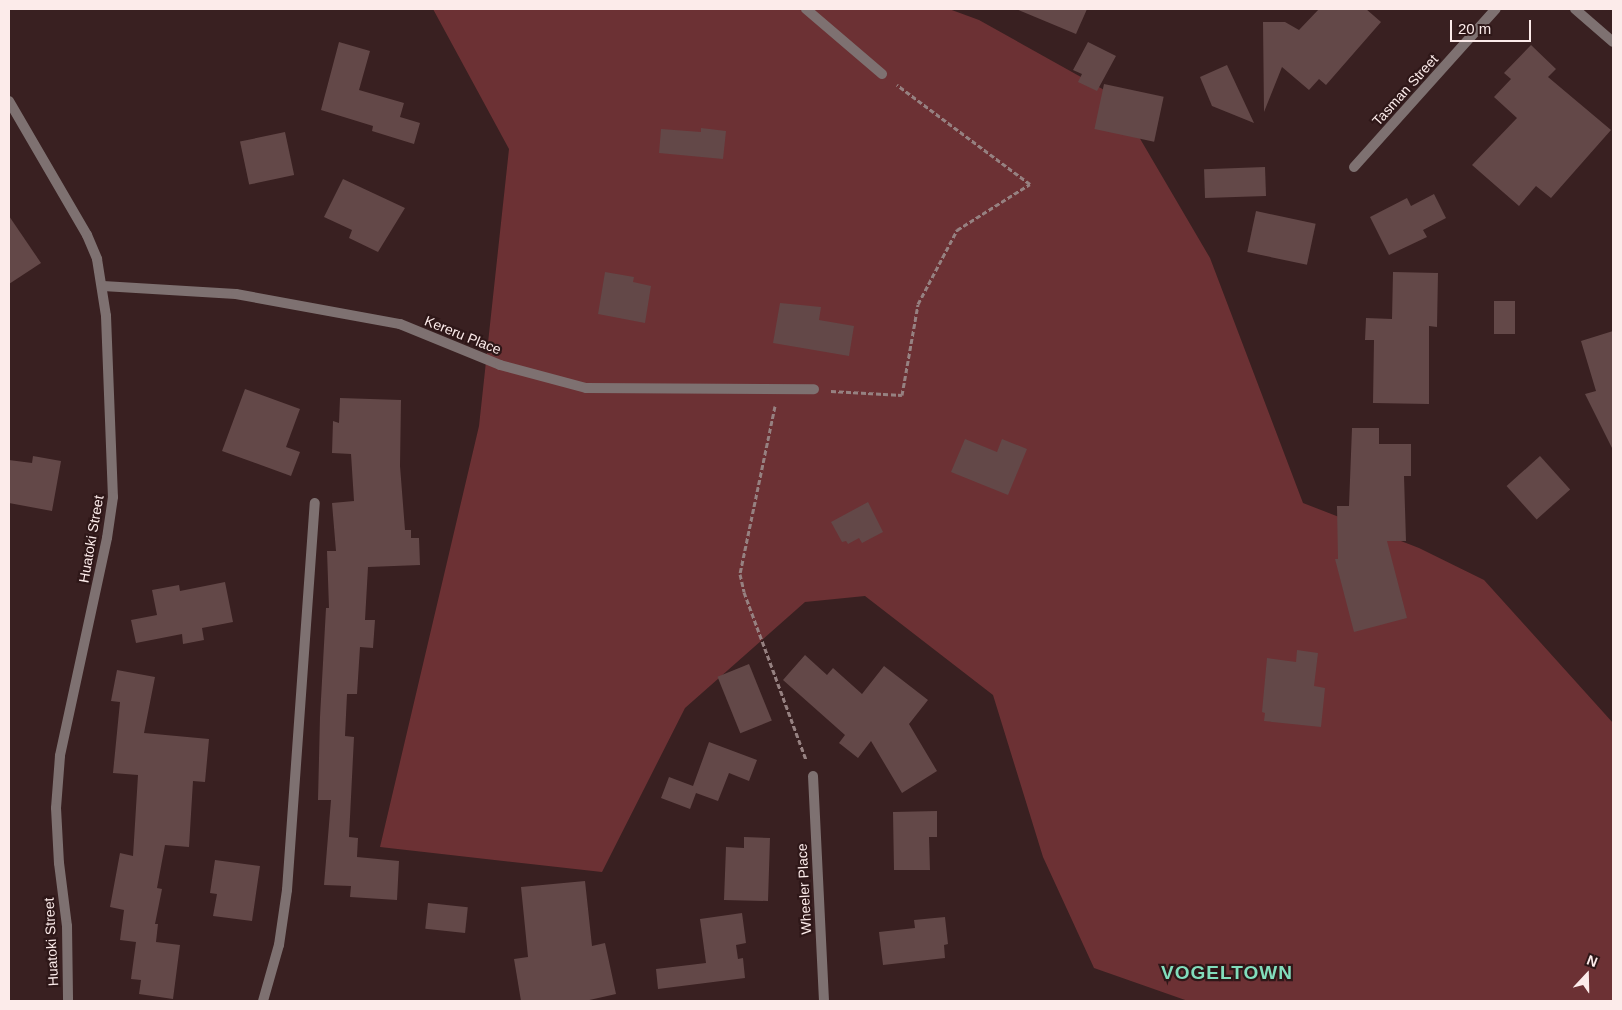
<!DOCTYPE html>
<style>
body{margin:0}
#map{position:relative;width:1622px;height:1010px;overflow:hidden;background:#392021;font-family:Arial,sans-serif}
div>[style]{position:absolute}
.green>*{inset:0;background:#6c3134}
.building>*{inset:0;background:#634848;transform-origin:0 0}
.path>*{height:3px;margin-top:-1.5px;transform-origin:0;background:repeating-linear-gradient(90deg,#968181 0 5px,transparent 0 7.5px)}
.lane>*{height:10px;margin:-5px;padding:0 5px;transform-origin:5px;border-radius:5px;background:#7e7171}
.street>*{height:10px;margin:-5px;padding:0 5px;transform-origin:5px;border-radius:5px;background:#7e7171}
span{translate:-50% -50%;white-space:nowrap;text-align:center;line-height:1.15;-webkit-text-stroke:4.5px #2e1718;paint-order:stroke}
.street-label{font-size:14px;color:#fcebea}
.district-label{font-size:19px;color:#82ddbc;font-weight:700;letter-spacing:1px}
.frame{position:absolute;inset:0;border:10px solid #fcebea;pointer-events:none}
.north{position:absolute;left:1562px;top:950px;width:50px;height:50px;-webkit-text-stroke:4px #2e1718;paint-order:stroke;rotate:21deg;font-size:14px;font-weight:700;line-height:20px;text-align:center;color:#fcebea}
.north::after{content:'';display:block;margin:auto;width:18px;height:22px;background:#fcebea;clip-path:polygon(50% 0,100% 100%,50% 72%,0 100%)}
.scale{position:absolute;left:1450px;top:20px;width:81px;height:22px;box-sizing:border-box;border:2px solid #fcebea;border-top:0;padding-left:6px;font-size:15px;line-height:18px;white-space:nowrap;color:#fcebea;-webkit-text-stroke:4px #2e1718;paint-order:stroke}
</style>
<div id="map">
<div class="green">
<div style="clip-path:polygon(433px 9px,949px 9px,979px 20px,1115px 96px,1210px 258px,1303px 503px,1419px 548px,1484px 580px,1613px 723px,1613px 1001px,1188px 1001px,1094px 968px,1043px 857px,993px 695px,865px 596px,805px 602px,685px 708px,602px 872px,380px 847px,479px 426px,509px 149px)"></div>
</div>
<div class="building">
<div style="clip-path:polygon(1016px 9px,1087px 9px,1076px 34px)"></div>
<div style="clip-path:polygon(1319px 9px,1366px 9px,1381px 22px,1326px 85px,1319px 79px,1309px 90px,1282px 67px,1264px 112px,1263px 22px,1285px 22px,1299px 30px)"></div>
<div style="clip-path:polygon(339px 42px,370px 51px,359px 90px,404px 103px,400px 117px,420px 123px,414px 144px,372px 131px,373px 126px,321px 110px)"></div>
<div style="clip-path:polygon(1088px 42px,1116px 56px,1097px 91px,1078px 82px,1082px 74px,1073px 70px)"></div>
<div style="clip-path:polygon(1531px 45px,1556px 69px,1548px 77px,1611px 130px,1551px 198px,1536px 186px,1519px 206px,1472px 165px,1517px 118px,1494px 97px,1511px 79px,1504px 73px)"></div>
<div style="clip-path:polygon(1227px 65px,1254px 123px,1212px 106px,1200px 77px)"></div>
<div style="left:1104px;top:84px;width:61px;height:46px;rotate:12deg"></div>
<div style="clip-path:polygon(701px 128px,726px 131px,723px 159px,659px 153px,661px 129px,701px 132px)"></div>
<div style="left:285px;top:132px;width:44px;height:46px;rotate:78deg"></div>
<div style="left:1265px;top:167px;width:29px;height:61px;rotate:88deg"></div>
<div style="clip-path:polygon(343px 179px,405px 208px,378px 252px,349px 238px,352px 230px,324px 217px)"></div>
<div style="clip-path:polygon(1434px 194px,1446px 218px,1423px 230px,1427px 237px,1389px 255px,1370px 217px,1407px 198px,1411px 206px)"></div>
<div style="left:1256px;top:211px;width:61px;height:42px;rotate:12deg"></div>
<div style="clip-path:polygon(9px 216px,41px 263px,9px 284px)"></div>
<div style="clip-path:polygon(605px 272px,634px 277px,633px 282px,651px 286px,645px 323px,598px 314px)"></div>
<div style="clip-path:polygon(1393px 272px,1438px 273px,1437px 327px,1429px 326px,1429px 404px,1373px 403px,1374px 340px,1365px 340px,1366px 318px,1392px 319px)"></div>
<div style="left:1494px;top:301px;width:21px;height:33px"></div>
<div style="clip-path:polygon(780px 303px,821px 307px,819px 320px,854px 326px,849px 356px,773px 343px)"></div>
<div style="clip-path:polygon(1613px 331px,1613px 450px,1585px 394px,1596px 391px,1581px 341px)"></div>
<div style="clip-path:polygon(245px 389px,300px 409px,286px 447px,300px 452px,291px 476px,222px 451px)"></div>
<div style="clip-path:polygon(340px 398px,401px 400px,400px 466px,405px 530px,411px 530px,411px 538px,419px 538px,420px 565px,368px 567px,365px 620px,375px 620px,373px 648px,360px 647px,357px 694px,347px 694px,345px 736px,354px 737px,349px 837px,358px 838px,357px 857px,399px 861px,397px 900px,350px 897px,351px 886px,324px 885px,331px 800px,318px 800px,320px 717px,326px 608px,329px 608px,327px 551px,336px 551px,332px 503px,354px 501px,351px 454px,332px 453px,333px 421px,339px 423px)"></div>
<div style="clip-path:polygon(1352px 428px,1379px 428px,1379px 444px,1411px 444px,1411px 476px,1404px 476px,1406px 541px,1387px 541px,1407px 618px,1354px 632px,1335px 559px,1338px 559px,1337px 506px,1349px 506px)"></div>
<div style="clip-path:polygon(965px 439px,997px 452px,1002px 439px,1027px 449px,1008px 495px,951px 472px)"></div>
<div style="clip-path:polygon(33px 456px,61px 461px,52px 511px,9px 503px,9px 460px,32px 463px)"></div>
<div style="left:1540px;top:456px;width:45px;height:45px;rotate:48deg"></div>
<div style="clip-path:polygon(868px 502px,883px 532px,862px 543px,859px 538px,848px 544px,846px 541px,842px 542px,831px 522px)"></div>
<div style="clip-path:polygon(225px 582px,233px 622px,202px 628px,204px 640px,183px 644px,182px 634px,136px 643px,131px 620px,157px 615px,152px 590px,179px 585px,180px 591px)"></div>
<div style="clip-path:polygon(1297px 650px,1318px 653px,1314px 686px,1325px 688px,1321px 727px,1264px 721px,1265px 713px,1262px 712px,1267px 658px,1296px 662px)"></div>
<div style="clip-path:polygon(805px 655px,827px 675px,833px 668px,862px 694px,884px 666px,928px 700px,909px 724px,937px 771px,902px 793px,871px 741px,858px 758px,839px 743px,845px 735px,783px 680px)"></div>
<div style="left:749px;top:664px;width:61px;height:34px;rotate:68deg"></div>
<div style="clip-path:polygon(117px 670px,155px 677px,144px 733px,209px 739px,205px 782px,193px 781px,189px 847px,165px 845px,157px 888px,162px 889px,155px 924px,158px 924px,156px 942px,180px 945px,173px 999px,139px 994px,141px 980px,131px 979px,136px 942px,120px 940px,124px 910px,110px 907px,120px 853px,133px 856px,138px 775px,113px 773px,120px 702px,111px 701px)"></div>
<div style="clip-path:polygon(709px 742px,757px 760px,749px 781px,729px 773px,718px 801px,696px 793px,690px 809px,661px 798px,669px 777px,693px 786px)"></div>
<div style="clip-path:polygon(937px 811px,937px 837px,929px 837px,930px 870px,894px 870px,893px 812px)"></div>
<div style="clip-path:polygon(744px 837px,770px 838px,768px 901px,724px 900px,726px 847px,744px 848px)"></div>
<div style="clip-path:polygon(215px 860px,260px 866px,252px 921px,213px 916px,217px 894px,210px 893px)"></div>
<div style="clip-path:polygon(585px 881px,592px 946px,605px 943px,616px 994px,585px 1001px,521px 1001px,514px 959px,528px 957px,521px 887px)"></div>
<div style="left:428px;top:903px;width:40px;height:26px;rotate:6deg"></div>
<div style="clip-path:polygon(742px 913px,746px 943px,736px 945px,738px 959px,743px 958px,745px 978px,658px 989px,656px 969px,706px 963px,700px 919px)"></div>
<div style="clip-path:polygon(945px 917px,948px 944px,944px 945px,945px 958px,883px 965px,879px 932px,915px 928px,914px 920px)"></div>
</div>
<div class="path">
<div style="left:831px;top:391px;width:71px;rotate:3.2deg"></div>
<div style="left:902px;top:395px;width:92px;rotate:-80deg"></div>
<div style="left:918px;top:304px;width:84px;rotate:-62.2deg"></div>
<div style="left:957px;top:230px;width:86px;rotate:-32.2deg"></div>
<div style="left:1030px;top:184px;width:166px;rotate:-143.3deg"></div>
<div style="left:775px;top:406px;width:172px;rotate:101.8deg"></div>
<div style="left:740px;top:574px;width:18px;rotate:77deg"></div>
<div style="left:744px;top:592px;width:179px;rotate:69.7deg"></div>
</div>
<div class="lane">
<div style="left:263px;top:1001px;width:58px;rotate:-74.1deg"></div>
<div style="left:279px;top:945px;width:56px;rotate:-81.7deg"></div>
<div style="left:287px;top:890px;width:388px;rotate:-85.9deg"></div>
</div>
<div class="street">
<div style="left:806px;top:9px;width:100px;rotate:40.5deg"></div>
<div style="left:1575px;top:9px;width:50px;rotate:41deg"></div>
<div style="left:9px;top:101px;width:155px;rotate:59.8deg"></div>
<div style="left:87px;top:235px;width:26px;rotate:67deg"></div>
<div style="left:97px;top:259px;width:58px;rotate:81deg"></div>
<div style="left:106px;top:316px;width:181px;rotate:87.8deg"></div>
<div style="left:113px;top:497px;width:41px;rotate:98.3deg"></div>
<div style="left:107px;top:538px;width:223px;rotate:102.2deg"></div>
<div style="left:60px;top:756px;width:52px;rotate:94.4deg"></div>
<div style="left:56px;top:808px;width:55px;rotate:86.9deg"></div>
<div style="left:59px;top:863px;width:64px;rotate:82.8deg"></div>
<div style="left:67px;top:926px;width:75px;rotate:89.2deg"></div>
<div style="left:1354px;top:167px;width:212px;rotate:-48.1deg"></div>
<div style="left:103px;top:286px;width:133px;rotate:3.4deg"></div>
<div style="left:236px;top:294px;width:167px;rotate:10.4deg"></div>
<div style="left:400px;top:324px;width:108px;rotate:22.3deg"></div>
<div style="left:500px;top:365px;width:89px;rotate:15deg"></div>
<div style="left:586px;top:388px;width:228px;rotate:0.3deg"></div>
<div style="left:813px;top:776px;width:225px;rotate:87.2deg"></div>
</div>
<div class="street-label">
<span style="left:1405px;top:90px;rotate:-48deg">Tasman Street</span>
<span style="left:463px;top:335px;rotate:22deg">Kereru Place</span>
<span style="left:91px;top:539px;rotate:-80deg">Huatoki Street</span>
<span style="left:804px;top:889px;rotate:-93deg">Wheeler Place</span>
<span style="left:51px;top:942px;rotate:-93deg">Huatoki Street</span>
</div>
<div class="district-label">
<span style="left:1227px;top:973px">VOGELTOWN</span>
</div>
<div class="frame"></div>
<div class="north">N</div>
<div class="scale">20 m</div>
</div>
